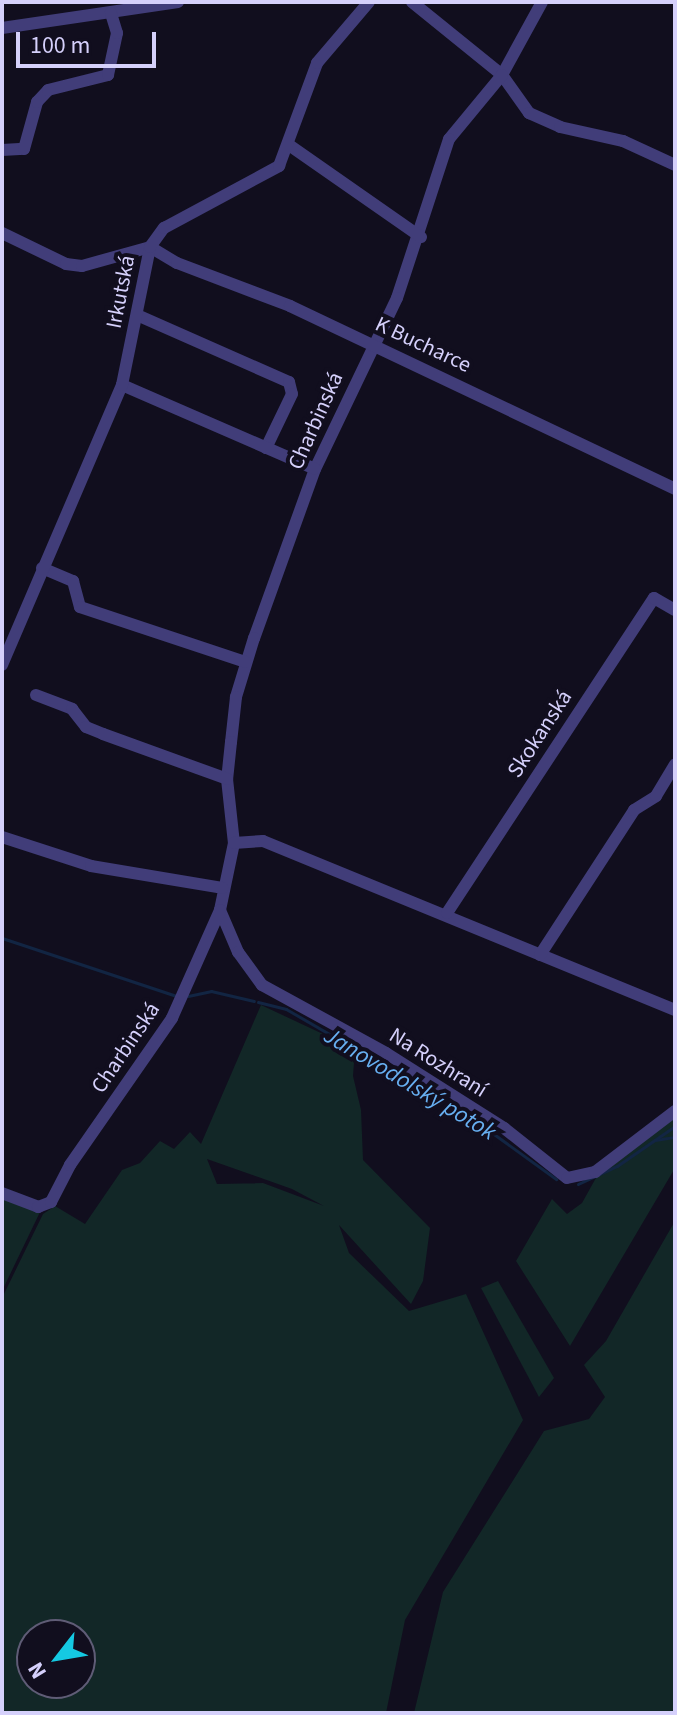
<!DOCTYPE html>
<meta charset="utf-8">
<style>
body{margin:0}
#map{position:relative;width:677px;height:1715px;overflow:hidden;background:#110e1e;font-family:"Source Sans 3",sans-serif}
div>[style]{position:absolute}
.green>*{inset:0;background:#122727}
.stream>*{height:3px;margin:-1.5px;padding:0 1.5px;transform-origin:1.5px;border-radius:1.5px;background:#122543}
.minor>*{height:12px;margin:-6px;padding:0 6px;transform-origin:6px;border-radius:6px;background:#413d79}
span{translate:-50% -50%;white-space:nowrap;text-align:center;line-height:1.15;-webkit-text-stroke:8px #110e1e;paint-order:stroke}
.street-label{font-size:22px;color:#d5d0fb}
.water-label{font-size:24px;color:#67aff1;font-style:italic}
.frame{position:absolute;inset:0;border:4px solid #d5d0fb;pointer-events:none}
.north{position:absolute;left:16px;top:1619px;width:80px;height:80px;box-sizing:border-box;background:#110e1e;border:2px solid #5f5c76;border-radius:50%;rotate:239deg;font-size:22px;font-weight:700;line-height:32px;text-align:center;color:#d5d0fb}
.north::after{content:'';display:block;margin:auto;width:28px;height:36px;background:#15c9e2;clip-path:polygon(50% 0,100% 100%,50% 72%,0 100%)}
.scale{position:absolute;left:16px;top:32px;width:140px;height:36px;box-sizing:border-box;border:4px solid #d5d0fb;border-top:0;padding-left:10px;font-size:24px;line-height:28px;white-space:nowrap;color:#d5d0fb;-webkit-text-stroke:6px #110e1e;paint-order:stroke}
</style>
<div id="map">
<div class="green">
<div style="clip-path:polygon(evenodd,261px 1005px,355px 1049px,353px 1076px,361px 1110px,363px 1160px,430px 1228px,423px 1281px,411px 1304px,339px 1225px,349px 1253px,409px 1311px,466px 1294px,523px 1420px,405px 1620px,386px 1713px,2px 1713px,2px 1298px,43px 1214px,55px 1206px,85px 1224px,122px 1170px,140px 1163px,160px 1141px,174px 1149px,190px 1132px,201px 1144px,261px 1005px,207px 1159px,292px 1189px,324px 1206px,263px 1183px,217px 1184px,207px 1159px,261px 1005px,32px 1635px,80px 1635px,80px 1683px,32px 1683px,32px 1635px)"></div>
<div style="clip-path:polygon(675px 1116px,675px 1168px,570px 1346px,516px 1261px,552px 1199px,567px 1214px,582px 1203px,597px 1176px)"></div>
<div style="clip-path:polygon(2px 1197px,41px 1210px,2px 1291px)"></div>
<div style="clip-path:polygon(675px 1221px,675px 1713px,414px 1713px,443px 1592px,544px 1431px,589px 1419px,605px 1397px,584px 1365px,606px 1341px)"></div>
<div style="clip-path:polygon(498px 1281px,554px 1378px,539px 1397px,481px 1288px)"></div>
</div>
<div class="stream">
<div style="left:2px;top:938px;width:183px;rotate:18.4deg"></div>
<div style="left:188px;top:996px;width:24px;rotate:-12deg"></div>
<div style="left:211px;top:991px;width:44px;rotate:13.1deg"></div>
<div style="left:258px;top:1002px;width:29px;rotate:14deg"></div>
<div style="left:286px;top:1009px;width:200px;rotate:30deg"></div>
<div style="left:459px;top:1109px;width:120px;rotate:35.8deg"></div>
<div style="left:655px;top:1140px;width:20px;rotate:-9deg"></div>
<div style="left:578px;top:1184px;width:43px;rotate:-24.8deg"></div>
<div style="left:617px;top:1166px;width:70px;rotate:-34.6deg"></div>
</div>
<div class="minor">
<div style="left:412px;top:2px;width:116px;rotate:39deg"></div>
<div style="left:502px;top:75px;width:47px;rotate:54.6deg"></div>
<div style="left:529px;top:113px;width:34px;rotate:24deg"></div>
<div style="left:560px;top:127px;width:65px;rotate:12.5deg"></div>
<div style="left:623px;top:141px;width:57px;rotate:24.8deg"></div>
<div style="left:542px;top:2px;width:83px;rotate:118.7deg"></div>
<div style="left:502px;top:75px;width:83px;rotate:129.6deg"></div>
<div style="left:449px;top:139px;width:167px;rotate:108.1deg"></div>
<div style="left:397px;top:298px;width:190px;rotate:115.6deg"></div>
<div style="left:315px;top:469px;width:180px;rotate:109.8deg"></div>
<div style="left:254px;top:638px;width:62px;rotate:107deg"></div>
<div style="left:236px;top:697px;width:45px;rotate:96.3deg"></div>
<div style="left:231px;top:742px;width:37px;rotate:96deg"></div>
<div style="left:227px;top:779px;width:64px;rotate:83.8deg"></div>
<div style="left:234px;top:843px;width:68px;rotate:101.8deg"></div>
<div style="left:220px;top:910px;width:46px;rotate:66.8deg"></div>
<div style="left:238px;top:952px;width:41px;rotate:54deg"></div>
<div style="left:262px;top:985px;width:141px;rotate:28.7deg"></div>
<div style="left:386px;top:1053px;width:140px;rotate:32.4deg"></div>
<div style="left:504px;top:1128px;width:80px;rotate:38.4deg"></div>
<div style="left:567px;top:1178px;width:29px;rotate:-12deg"></div>
<div style="left:595px;top:1172px;width:101px;rotate:-37.3deg"></div>
<div style="left:2px;top:28px;width:178px;rotate:-8.4deg"></div>
<div style="left:289px;top:145px;width:161px;rotate:34.9deg"></div>
<div style="left:2px;top:150px;width:22px;rotate:-3deg"></div>
<div style="left:24px;top:149px;width:49px;rotate:-74.5deg"></div>
<div style="left:37px;top:102px;width:16px;rotate:-47deg"></div>
<div style="left:48px;top:90px;width:62px;rotate:-14deg"></div>
<div style="left:108px;top:75px;width:43px;rotate:-77.9deg"></div>
<div style="left:117px;top:33px;width:21px;rotate:-107deg"></div>
<div style="left:2px;top:233px;width:71px;rotate:25.8deg"></div>
<div style="left:66px;top:264px;width:16px;rotate:7deg"></div>
<div style="left:82px;top:266px;width:71px;rotate:-15.6deg"></div>
<div style="left:150px;top:247px;width:31px;rotate:31deg"></div>
<div style="left:177px;top:263px;width:121px;rotate:20.8deg"></div>
<div style="left:290px;top:306px;width:426px;rotate:25.4deg"></div>
<div style="left:137px;top:315px;width:166px;rotate:23.8deg"></div>
<div style="left:289px;top:382px;width:12px;rotate:76deg"></div>
<div style="left:292px;top:394px;width:60px;rotate:115.7deg"></div>
<div style="left:122px;top:385px;width:210px;rotate:23.5deg"></div>
<div style="left:42px;top:568px;width:34px;rotate:23deg"></div>
<div style="left:73px;top:581px;width:27px;rotate:75deg"></div>
<div style="left:80px;top:607px;width:174px;rotate:18.4deg"></div>
<div style="left:2px;top:665px;width:305px;rotate:-66.8deg"></div>
<div style="left:122px;top:385px;width:141px;rotate:-78.5deg"></div>
<div style="left:150px;top:247px;width:24px;rotate:-54deg"></div>
<div style="left:164px;top:228px;width:131px;rotate:-28.3deg"></div>
<div style="left:279px;top:166px;width:110px;rotate:-69.7deg"></div>
<div style="left:317px;top:63px;width:80px;rotate:-49.6deg"></div>
<div style="left:36px;top:695px;width:39px;rotate:21deg"></div>
<div style="left:72px;top:709px;width:23px;rotate:52deg"></div>
<div style="left:86px;top:727px;width:18px;rotate:22deg"></div>
<div style="left:103px;top:734px;width:132px;rotate:19.9deg"></div>
<div style="left:2px;top:837px;width:94px;rotate:18deg"></div>
<div style="left:91px;top:866px;width:133px;rotate:9.5deg"></div>
<div style="left:234px;top:843px;width:29px;rotate:-4deg"></div>
<div style="left:263px;top:841px;width:445px;rotate:22.3deg"></div>
<div style="left:447px;top:913px;width:377px;rotate:-56.7deg"></div>
<div style="left:654px;top:598px;width:24px;rotate:30deg"></div>
<div style="left:540px;top:955px;width:173px;rotate:-57deg"></div>
<div style="left:634px;top:810px;width:26px;rotate:-32deg"></div>
<div style="left:656px;top:796px;width:37px;rotate:-59deg"></div>
<div style="left:2px;top:1193px;width:39px;rotate:21deg"></div>
<div style="left:38px;top:1207px;width:14px;rotate:-21deg"></div>
<div style="left:51px;top:1202px;width:42px;rotate:-62.8deg"></div>
<div style="left:70px;top:1165px;width:179px;rotate:-55.2deg"></div>
<div style="left:172px;top:1018px;width:118px;rotate:-66deg"></div>
</div>
<div class="street-label">
<span style="left:121px;top:292px;rotate:-79deg">Irkutská</span>
<span style="left:423px;top:345px;rotate:25deg">K Bucharce</span>
<span style="left:316px;top:421px;rotate:-66deg">Charbinská</span>
<span style="left:540px;top:734px;rotate:-57deg">Skokanská</span>
<span style="left:126px;top:1048px;rotate:-56deg">Charbinská</span>
<span style="left:438px;top:1063px;rotate:32deg">Na Rozhraní</span>
</div>
<div class="water-label">
<span style="left:410px;top:1084px;rotate:31deg">Janovodolský potok</span>
</div>
<div class="frame"></div>
<div class="north">N</div>
<div class="scale">100 m</div>
</div>
